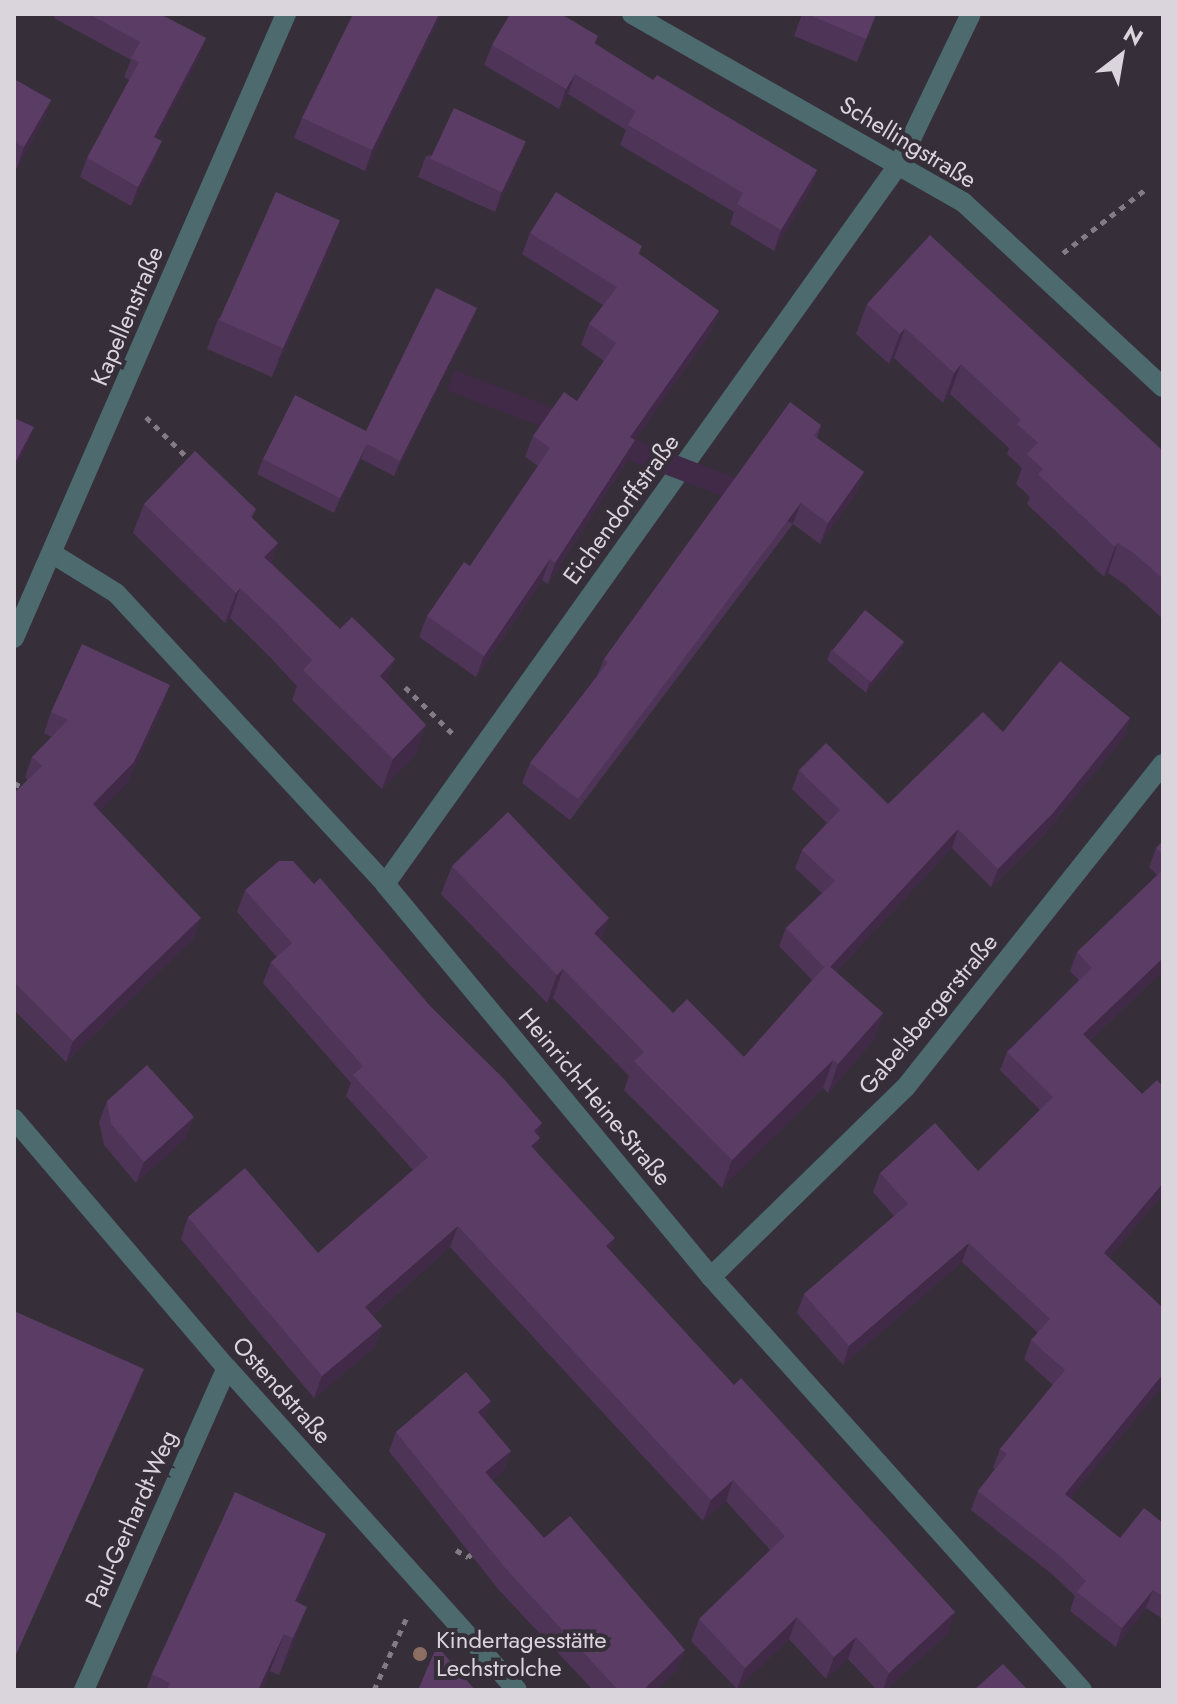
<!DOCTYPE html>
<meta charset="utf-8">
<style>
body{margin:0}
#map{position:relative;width:1177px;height:1704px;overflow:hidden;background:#362f39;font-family:Jost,sans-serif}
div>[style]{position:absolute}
.path>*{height:5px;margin-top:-2.5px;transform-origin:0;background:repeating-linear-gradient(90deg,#827c85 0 6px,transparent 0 12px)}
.minor>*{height:20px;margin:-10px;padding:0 10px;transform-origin:10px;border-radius:10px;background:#4d6a6e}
.wall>*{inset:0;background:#4e3457}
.shaded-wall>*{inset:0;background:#402a47;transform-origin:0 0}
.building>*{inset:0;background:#5b3c65;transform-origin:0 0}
.dots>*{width:22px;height:22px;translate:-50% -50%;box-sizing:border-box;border:4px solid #362f39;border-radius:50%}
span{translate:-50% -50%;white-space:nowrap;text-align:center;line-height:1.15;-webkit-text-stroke:8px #362f39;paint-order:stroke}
.street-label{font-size:24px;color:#dad5dc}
.poi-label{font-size:24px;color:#dad5dc}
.left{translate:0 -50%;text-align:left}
.frame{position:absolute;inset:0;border:16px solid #dad5dc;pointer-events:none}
.north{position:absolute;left:1081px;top:16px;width:80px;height:80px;-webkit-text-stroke:6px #362f39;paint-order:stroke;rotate:31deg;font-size:22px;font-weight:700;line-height:32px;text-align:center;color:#dad5dc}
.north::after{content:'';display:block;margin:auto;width:28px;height:36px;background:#dad5dc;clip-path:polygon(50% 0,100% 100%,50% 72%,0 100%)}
</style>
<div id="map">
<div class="path">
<div style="left:1063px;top:253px;width:106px;rotate:-37.7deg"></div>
<div style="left:146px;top:417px;width:66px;rotate:44.4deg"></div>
<div style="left:405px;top:687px;width:67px;rotate:44.4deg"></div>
<div style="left:14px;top:783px;width:15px;rotate:28deg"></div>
<div style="left:456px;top:1550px;width:14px;rotate:30deg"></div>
<div style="left:468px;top:1557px;width:8px;rotate:-40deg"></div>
<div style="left:374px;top:1690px;width:80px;rotate:-65.7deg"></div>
</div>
<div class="minor">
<div style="left:632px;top:14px;width:381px;rotate:29.6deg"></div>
<div style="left:963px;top:202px;width:272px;rotate:42.8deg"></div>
<div style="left:53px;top:554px;width:74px;rotate:31.8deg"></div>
<div style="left:116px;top:593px;width:396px;rotate:47.2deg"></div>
<div style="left:385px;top:884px;width:511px;rotate:50.32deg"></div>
<div style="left:711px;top:1277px;width:555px;rotate:48.07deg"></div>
<div style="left:14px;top:638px;width:681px;rotate:-66.45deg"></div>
<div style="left:385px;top:884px;width:885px;rotate:-54.48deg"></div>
<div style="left:899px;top:164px;width:166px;rotate:-64.4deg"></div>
<div style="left:14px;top:1119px;width:328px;rotate:49.5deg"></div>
<div style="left:227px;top:1368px;width:433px;rotate:48deg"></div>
<div style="left:711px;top:1277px;width:271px;rotate:-44.3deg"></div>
<div style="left:905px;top:1088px;width:414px;rotate:-51.5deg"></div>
<div style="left:84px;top:1690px;width:352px;rotate:-66.1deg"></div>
</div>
<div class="wall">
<div style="clip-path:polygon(56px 14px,160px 14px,206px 38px,199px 57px,156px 138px,155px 160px,131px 206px,80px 177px,87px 158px,129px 80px,124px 77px,131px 60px,54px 18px)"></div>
<div style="clip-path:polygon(441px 14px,365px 171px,294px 138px,302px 118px)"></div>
<div style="clip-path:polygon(802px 14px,877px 14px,857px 62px,794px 36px)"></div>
<div style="clip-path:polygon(598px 36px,595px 44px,653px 80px,817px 170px,810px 190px,774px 251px,730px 224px,734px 212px,620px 145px,626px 130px,568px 94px,559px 109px,484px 65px,492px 45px)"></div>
<div style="clip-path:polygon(14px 79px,51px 100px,43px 121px,17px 168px,14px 167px)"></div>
<div style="clip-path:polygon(526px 141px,518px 162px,495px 212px,418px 177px,426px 156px)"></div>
<div style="clip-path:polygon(530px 233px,642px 246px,639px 254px,719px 311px,711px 332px,635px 440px,627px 461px,548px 584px,542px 580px,476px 677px,419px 637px,427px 616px,470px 566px,538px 466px,525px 457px,533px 436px,577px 401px,604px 361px,581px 345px,589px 324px,603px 305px,522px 254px)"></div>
<div style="clip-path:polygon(329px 251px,272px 377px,207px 349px,218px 319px)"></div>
<div style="clip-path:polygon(867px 304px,1163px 451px,1163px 619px,1123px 583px,1108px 573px,1104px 577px,1027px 504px,1030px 497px,1016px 484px,1022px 468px,1007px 454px,1009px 448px,950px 394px,943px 403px,894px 358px,889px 364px,856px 334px)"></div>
<div style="clip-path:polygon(477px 308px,471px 323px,394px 476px,361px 459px,334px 513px,257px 474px,263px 459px,366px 431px)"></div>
<div style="clip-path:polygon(821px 425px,817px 438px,864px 472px,856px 493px,820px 544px,793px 524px,570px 820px,522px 783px,530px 763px,597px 676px,604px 659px)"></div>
<div style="clip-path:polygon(144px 504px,256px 509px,252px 518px,278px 543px,271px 563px,340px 629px,395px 659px,386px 683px,426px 725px,416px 754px,382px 789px,292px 700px,297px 686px,264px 651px,230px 618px,225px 623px,133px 533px)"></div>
<div style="clip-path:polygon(904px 642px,900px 653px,866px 693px,827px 660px,831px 650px)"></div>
<div style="clip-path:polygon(163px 705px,127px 783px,99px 811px,194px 938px,66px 1062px,14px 1010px,14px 793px,28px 780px,25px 777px,32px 757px,52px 737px,44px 733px,51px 712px)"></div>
<div style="clip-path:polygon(1130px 718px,1124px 737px,1046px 832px,991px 887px,952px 848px,836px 972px,883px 1013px,873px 1041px,828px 1093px,823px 1088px,722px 1188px,624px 1090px,629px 1076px,553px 998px,547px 1003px,441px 894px,452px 866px,609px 918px,601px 940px,673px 1013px,744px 1057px,812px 980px,779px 946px,786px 928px,822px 893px,795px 868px,802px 850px,827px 823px,792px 789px,799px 770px,888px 804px,1003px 732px)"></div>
<div style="clip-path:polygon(1163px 841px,1163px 971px,1089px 1041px,1142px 1094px,1163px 1086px,1163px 1194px,1109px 1258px,1163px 1308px,1163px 1385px,1070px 1498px,1120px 1538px,1163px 1523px,1163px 1619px,1146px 1608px,1116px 1647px,1070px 1611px,1075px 1596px,1053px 1575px,971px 1510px,978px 1491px,995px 1469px,993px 1468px,1000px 1449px,1053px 1385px,1024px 1359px,1031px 1340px,1038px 1333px,962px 1262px,843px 1365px,797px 1313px,804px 1294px,894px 1216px,873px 1192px,880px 1173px,978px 1171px,1040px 1110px,1000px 1070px,1007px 1052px,1079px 980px,1070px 971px,1077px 952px,1157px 875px,1149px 867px,1156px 848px)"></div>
<div style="clip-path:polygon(314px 884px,542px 1123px,538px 1135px,540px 1138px,535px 1151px,610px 1250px,948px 1633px,886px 1690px,877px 1690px,848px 1659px,826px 1679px,789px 1639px,737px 1689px,691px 1641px,699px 1619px,770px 1550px,726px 1501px,703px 1521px,450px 1247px,372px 1316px,382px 1326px,374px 1348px,314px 1398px,181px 1239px,188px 1217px,318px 1253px,413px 1170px,346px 1096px,351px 1083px,263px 983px,271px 962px,277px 957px,237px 912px,245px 890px)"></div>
<div style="clip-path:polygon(107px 1101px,186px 1138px,136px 1183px,104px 1145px,99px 1122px)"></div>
<div style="clip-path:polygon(484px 1420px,511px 1451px,503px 1471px,492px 1480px,544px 1538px,678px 1669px,656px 1690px,593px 1690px,498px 1589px,389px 1451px,396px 1432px)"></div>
<div style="clip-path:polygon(312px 1571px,298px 1602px,294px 1644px,279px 1675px,270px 1671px,262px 1690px,146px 1690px,152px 1674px)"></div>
</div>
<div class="shaded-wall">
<div style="clip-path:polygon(439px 14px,441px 14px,365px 171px,372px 150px)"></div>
<div style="clip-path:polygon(876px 14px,877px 14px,857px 62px,866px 39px)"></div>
<div style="clip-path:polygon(206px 38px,199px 57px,147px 156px,154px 137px)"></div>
<div style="clip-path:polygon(575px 74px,568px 94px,559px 109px,566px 89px)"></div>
<div style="clip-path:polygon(51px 100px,43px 121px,17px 168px,24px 147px)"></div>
<div style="clip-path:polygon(162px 141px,155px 160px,131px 206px,138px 187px)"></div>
<div style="clip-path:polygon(526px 141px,518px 162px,495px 212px,502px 191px)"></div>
<div style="clip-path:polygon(817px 170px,810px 190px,774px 251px,781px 230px)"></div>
<div style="clip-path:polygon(340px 221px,329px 251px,272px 377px,283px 348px)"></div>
<div style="clip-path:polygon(477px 308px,471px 323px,394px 476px,400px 461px)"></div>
<div style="clip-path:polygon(719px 311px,711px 332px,623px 458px,630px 437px)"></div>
<div style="clip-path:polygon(905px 328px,894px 358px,889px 364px,900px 334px)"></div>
<div style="clip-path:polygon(961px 364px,950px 394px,943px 403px,954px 373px)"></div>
<div style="clip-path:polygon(34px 427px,27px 447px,14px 471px,14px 465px)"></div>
<div style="clip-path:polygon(635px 440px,627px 461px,548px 584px,555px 563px)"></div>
<div style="clip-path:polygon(367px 444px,361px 459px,334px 513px,340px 498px)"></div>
<div style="clip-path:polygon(864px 472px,856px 493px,820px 544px,828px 523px)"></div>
<div style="left:801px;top:503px;width:22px;height:371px;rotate:111deg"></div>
<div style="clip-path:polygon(278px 543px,267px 573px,264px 557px)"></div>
<div style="clip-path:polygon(1118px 543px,1108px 573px,1104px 577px,1115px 547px)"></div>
<div style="clip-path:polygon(550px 559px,542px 580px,476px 677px,484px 656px)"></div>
<div style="clip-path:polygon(240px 588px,230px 618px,225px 623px,236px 593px)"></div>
<div style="clip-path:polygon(904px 642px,900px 653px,866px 693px,870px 682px)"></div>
<div style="clip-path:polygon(395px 659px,384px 689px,380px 676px)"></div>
<div style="clip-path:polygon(170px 685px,163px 705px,127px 783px,86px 825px,93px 804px)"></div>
<div style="clip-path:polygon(1130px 718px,1124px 737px,1046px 832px,991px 887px,998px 869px)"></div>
<div style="clip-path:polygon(426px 725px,416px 754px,382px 789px,393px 759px)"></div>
<div style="clip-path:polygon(958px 829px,952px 848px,820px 989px,827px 970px)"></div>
<div style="clip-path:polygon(201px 918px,194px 938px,66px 1062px,73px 1041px)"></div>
<div style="clip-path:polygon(609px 918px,599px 946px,594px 933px)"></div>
<div style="clip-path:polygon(1163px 958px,1163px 971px,1076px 1053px,1083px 1034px)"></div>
<div style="clip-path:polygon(563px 969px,553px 998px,547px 1003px,557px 975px)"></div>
<div style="clip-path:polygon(883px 1013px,873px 1041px,828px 1093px,838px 1064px)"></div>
<div style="clip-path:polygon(833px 1060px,823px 1088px,722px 1188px,732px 1160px)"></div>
<div style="clip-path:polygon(194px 1117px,186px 1138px,136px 1183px,144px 1162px)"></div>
<div style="clip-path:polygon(542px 1123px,536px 1141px,540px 1138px,532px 1159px,523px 1168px,534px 1131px)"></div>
<div style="clip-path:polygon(1163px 1183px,1163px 1194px,1097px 1272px,1104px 1253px)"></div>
<div style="clip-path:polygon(458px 1226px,450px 1247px,357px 1329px,365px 1307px)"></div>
<div style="clip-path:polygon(615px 1238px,607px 1260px,606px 1246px)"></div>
<div style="clip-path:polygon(969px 1243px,962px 1262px,843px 1365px,849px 1346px)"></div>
<div style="clip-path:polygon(382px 1326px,374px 1348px,314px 1398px,322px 1376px)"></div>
<div style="left:144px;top:1369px;width:38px;height:318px;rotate:110deg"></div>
<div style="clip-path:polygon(1163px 1374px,1163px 1385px,1058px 1513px,1065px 1494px)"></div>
<div style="clip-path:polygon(491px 1401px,484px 1421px,478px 1412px)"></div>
<div style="clip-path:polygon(511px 1451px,503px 1471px,478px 1492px,485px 1472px)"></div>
<div style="clip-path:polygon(733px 1480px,726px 1501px,703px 1521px,711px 1500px)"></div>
<div style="clip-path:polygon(326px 1534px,312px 1571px,282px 1638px,295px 1601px)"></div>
<div style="clip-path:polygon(1153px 1590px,1146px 1608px,1116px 1647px,1122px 1628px)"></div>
<div style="clip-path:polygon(307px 1607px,294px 1644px,279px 1675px,293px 1638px)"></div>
<div style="clip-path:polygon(955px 1612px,948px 1633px,886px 1690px,883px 1690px,889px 1673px)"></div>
<div style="clip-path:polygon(797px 1617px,789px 1639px,737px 1689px,745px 1668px)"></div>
<div style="clip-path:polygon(284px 1634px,270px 1671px,262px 1690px,258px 1690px)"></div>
<div style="clip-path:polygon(856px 1637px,848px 1659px,826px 1679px,834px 1657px)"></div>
<div style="clip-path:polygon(685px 1650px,678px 1669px,656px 1690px,643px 1690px)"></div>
</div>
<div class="building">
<div style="clip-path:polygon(89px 14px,160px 14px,206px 38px,154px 137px,162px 141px,138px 187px,87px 158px,139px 62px,131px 58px,140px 42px)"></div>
<div style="clip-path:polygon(353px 14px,439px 14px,372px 150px,302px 118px)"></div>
<div style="clip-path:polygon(510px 14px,561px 14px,598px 36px,594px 43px,653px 80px,657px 75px,817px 170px,781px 230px,737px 204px,743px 193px,628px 125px,636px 111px,575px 74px,566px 89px,492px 45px)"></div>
<div style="clip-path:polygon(807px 14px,876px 14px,866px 39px)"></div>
<div style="clip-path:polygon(14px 79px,51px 100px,24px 147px,14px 142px)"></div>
<div style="left:454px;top:108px;width:79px;height:56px;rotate:25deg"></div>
<div style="left:276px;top:192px;width:70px;height:140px;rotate:24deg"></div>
<div style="clip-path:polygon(556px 192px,642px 246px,638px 253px,719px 311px,630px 437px,635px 440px,555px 563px,550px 559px,484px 656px,427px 616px,464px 562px,470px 566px,550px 448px,533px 436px,564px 392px,577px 401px,616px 343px,589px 324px,617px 287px,530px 233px)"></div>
<div style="clip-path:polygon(930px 235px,1163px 451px,1163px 579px,1134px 553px,1118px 543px,1115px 547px,1038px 474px,1043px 469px,1027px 454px,1038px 443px,1017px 424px,1021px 420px,961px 364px,954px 373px,905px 328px,900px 334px,867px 304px)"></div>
<div style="clip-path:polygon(436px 288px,477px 308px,400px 461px,367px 444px,340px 498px,263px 459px,295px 395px,366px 431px)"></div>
<div style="clip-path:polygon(790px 402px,821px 425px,814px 436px,864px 472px,828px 523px,801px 503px,578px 799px,530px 763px,608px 662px,604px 659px)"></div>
<div style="clip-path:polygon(14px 418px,34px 427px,14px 465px)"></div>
<div style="clip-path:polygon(195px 451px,256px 509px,250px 516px,278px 543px,264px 557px,340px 629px,352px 617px,395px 659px,380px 676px,426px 725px,393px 759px,303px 670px,312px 660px,275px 621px,240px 588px,236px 593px,144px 504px)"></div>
<div style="left:865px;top:610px;width:50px;height:52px;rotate:39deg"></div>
<div style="clip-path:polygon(82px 644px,170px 685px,134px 762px,93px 804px,201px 918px,73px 1041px,14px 982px,14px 870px,16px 868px,14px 866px,14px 793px,42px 766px,32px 757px,68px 720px,51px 712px)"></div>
<div style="clip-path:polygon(1060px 661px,1130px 718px,1053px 813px,998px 869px,958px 829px,830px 967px,827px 964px,824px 967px,786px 928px,835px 881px,802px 850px,840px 810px,799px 770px,826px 743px,888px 804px,983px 712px,1003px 732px)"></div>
<div style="clip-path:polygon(508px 812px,609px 918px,594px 933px,673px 1013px,687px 999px,744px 1057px,827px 964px,883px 1013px,838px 1064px,833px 1060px,732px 1160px,634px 1061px,644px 1052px,563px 969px,557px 975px,452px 866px)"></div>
<div style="clip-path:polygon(1163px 841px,1163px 855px,1156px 848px)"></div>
<div style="clip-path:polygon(279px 861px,293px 861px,314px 884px,320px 878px,431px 1007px,504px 1079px,542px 1123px,534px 1131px,540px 1138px,531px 1146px,615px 1238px,606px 1246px,734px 1385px,741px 1378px,955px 1612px,889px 1673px,856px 1637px,834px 1657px,797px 1617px,745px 1668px,699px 1619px,785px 1536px,733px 1480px,711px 1500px,458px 1226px,365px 1307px,382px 1326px,322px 1376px,188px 1217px,245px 1168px,318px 1253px,428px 1157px,353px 1075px,363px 1066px,271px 962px,292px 943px,245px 890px)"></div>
<div style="clip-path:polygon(1163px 870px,1163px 958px,1083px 1034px,1142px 1094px,1157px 1080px,1163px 1086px,1163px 1183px,1104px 1253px,1163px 1308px,1163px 1374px,1065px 1494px,1120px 1538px,1144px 1508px,1163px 1523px,1163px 1596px,1153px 1590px,1122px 1628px,1077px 1592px,1086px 1581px,1060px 1556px,978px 1491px,1007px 1454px,1000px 1449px,1065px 1370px,1031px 1340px,1050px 1319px,969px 1243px,849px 1346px,804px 1294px,908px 1204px,880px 1173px,935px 1123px,978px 1171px,1053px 1097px,1007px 1052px,1092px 968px,1077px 952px)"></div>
<div style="clip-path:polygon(147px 1065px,194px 1117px,144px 1162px,111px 1124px,107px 1101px)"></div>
<div style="clip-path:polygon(14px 1311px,144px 1369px,14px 1659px)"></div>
<div style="clip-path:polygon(466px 1372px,491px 1401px,478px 1412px,511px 1451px,485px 1472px,544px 1538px,570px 1516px,685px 1650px,643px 1690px,618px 1690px,506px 1569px,396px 1432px)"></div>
<div style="clip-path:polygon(235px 1492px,326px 1534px,295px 1601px,307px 1607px,293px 1638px,284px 1634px,258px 1690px,167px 1690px,170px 1683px,152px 1674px)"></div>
<div style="clip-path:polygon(437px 1646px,475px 1690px,418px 1690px)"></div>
<div style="clip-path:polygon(1003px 1664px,1028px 1690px,974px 1690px)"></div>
</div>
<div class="dots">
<div style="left:420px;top:1654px;background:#8d6e63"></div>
</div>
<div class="street-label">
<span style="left:908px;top:142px;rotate:31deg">Schellingstraße</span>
<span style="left:127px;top:316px;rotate:-67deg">Kapellenstraße</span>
<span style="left:621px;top:509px;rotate:-54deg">Eichendorffstraße</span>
<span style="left:928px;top:1014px;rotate:-50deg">Gabelsbergerstraße</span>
<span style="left:595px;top:1097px;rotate:50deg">Heinrich-Heine-Straße</span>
<span style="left:282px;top:1390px;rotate:48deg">Ostendstraße</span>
<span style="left:131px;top:1519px;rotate:-66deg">Paul-Gerhardt-Weg</span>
</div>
<div class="poi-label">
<span class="left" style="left:436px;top:1654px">Kindertagesstätte<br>Lechstrolche</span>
</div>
<div class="frame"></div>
<div class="north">N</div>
</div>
